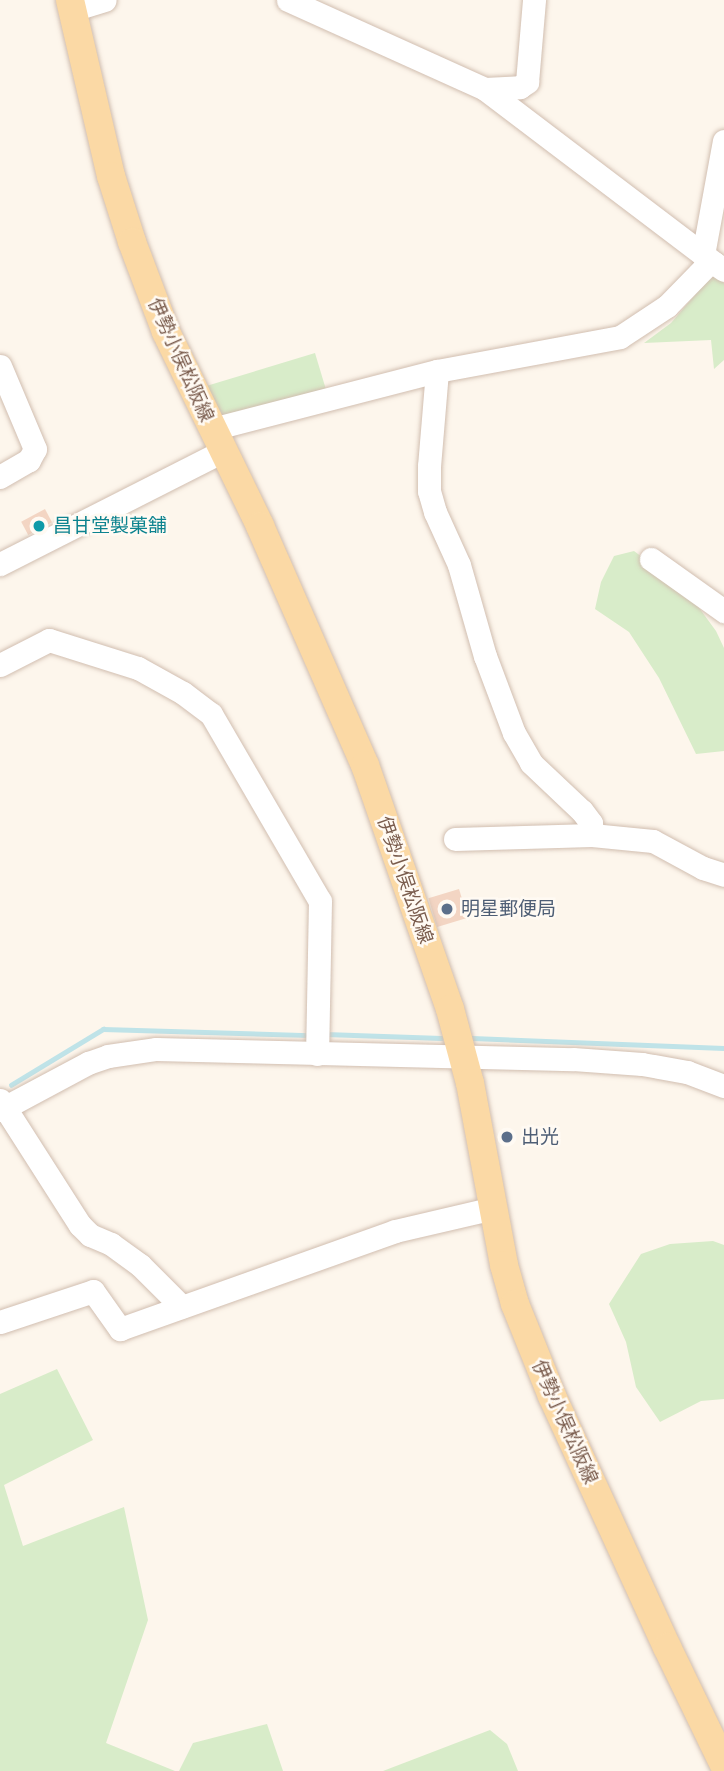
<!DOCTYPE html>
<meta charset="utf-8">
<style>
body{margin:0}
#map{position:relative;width:724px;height:1771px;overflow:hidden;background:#fdf6ec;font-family:Ubuntu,"Noto Sans JP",sans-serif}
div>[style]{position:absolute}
.green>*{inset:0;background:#d8ecc9}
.stream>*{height:4.5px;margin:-2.25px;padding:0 2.25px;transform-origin:2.25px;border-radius:2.25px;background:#bfe3e8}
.building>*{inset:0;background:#f3d5c3;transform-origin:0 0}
.roads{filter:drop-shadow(0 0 2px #d1beb0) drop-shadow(0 0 2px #d1beb0)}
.minor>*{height:23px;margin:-11.5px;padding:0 11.5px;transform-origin:11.5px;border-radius:11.5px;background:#fff}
.major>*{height:28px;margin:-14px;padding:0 14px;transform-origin:14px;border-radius:14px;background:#fbd9a5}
.dots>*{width:19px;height:19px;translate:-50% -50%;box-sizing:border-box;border:4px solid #fffaf3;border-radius:50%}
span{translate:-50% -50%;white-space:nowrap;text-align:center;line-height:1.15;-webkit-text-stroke:5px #fffaf3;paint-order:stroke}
.street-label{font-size:19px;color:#7a5c4d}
.culture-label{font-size:19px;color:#0d838f}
.left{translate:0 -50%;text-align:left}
.service-label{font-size:19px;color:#4e5e75}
</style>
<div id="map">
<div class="green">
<div style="clip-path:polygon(713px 274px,724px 283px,724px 360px,714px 369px,711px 340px,644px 343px,671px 323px)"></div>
<div style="clip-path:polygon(315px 353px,327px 393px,218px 421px,203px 387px)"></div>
<div style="clip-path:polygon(634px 551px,686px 590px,716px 631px,724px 648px,724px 751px,696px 754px,659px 678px,629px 632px,595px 609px,601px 582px,614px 556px)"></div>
<div style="clip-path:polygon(713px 1241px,724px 1245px,724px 1399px,701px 1401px,660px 1422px,636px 1387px,626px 1342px,609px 1304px,641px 1254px,670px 1244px)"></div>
<div style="clip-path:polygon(57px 1369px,93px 1440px,4px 1485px,23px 1546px,124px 1507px,148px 1620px,106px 1743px,175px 1771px,0 1771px,0 1394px)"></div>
<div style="clip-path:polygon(267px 1724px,283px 1771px,179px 1771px,193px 1743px)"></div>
<div style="clip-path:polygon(490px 1730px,507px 1744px,518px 1771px,383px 1771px)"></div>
</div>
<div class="stream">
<div style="left:325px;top:1034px;width:116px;rotate:2deg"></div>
<div style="left:472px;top:1038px;width:252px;rotate:2.3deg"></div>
<div style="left:11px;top:1085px;width:108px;rotate:-31.3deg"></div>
<div style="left:103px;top:1029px;width:206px;rotate:1.7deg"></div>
</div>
<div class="building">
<div style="left:45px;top:509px;width:15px;height:27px;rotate:62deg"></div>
<div style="left:459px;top:889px;width:30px;height:32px;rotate:73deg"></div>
</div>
<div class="roads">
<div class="minor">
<div style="left:288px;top:0;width:216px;rotate:24.3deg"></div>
<div style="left:485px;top:89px;width:288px;rotate:37.2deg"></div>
<div style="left:72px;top:10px;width:34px;rotate:-17deg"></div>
<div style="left:485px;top:89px;width:35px;rotate:-3deg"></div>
<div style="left:520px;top:87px;width:9px;rotate:-36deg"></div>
<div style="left:527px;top:82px;width:82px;rotate:-85.1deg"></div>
<div style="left:703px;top:255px;width:116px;rotate:-79.6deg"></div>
<div style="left:0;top:366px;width:90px;rotate:67.1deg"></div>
<div style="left:35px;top:449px;width:13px;rotate:119deg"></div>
<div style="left:29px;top:460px;width:34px;rotate:150deg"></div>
<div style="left:437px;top:371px;width:95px;rotate:94.8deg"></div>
<div style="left:429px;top:466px;width:25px;rotate:90deg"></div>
<div style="left:429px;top:491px;width:22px;rotate:74deg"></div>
<div style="left:435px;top:512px;width:58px;rotate:65.6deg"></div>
<div style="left:459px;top:565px;width:95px;rotate:74.1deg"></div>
<div style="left:485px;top:656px;width:82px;rotate:69.4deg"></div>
<div style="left:514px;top:733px;width:34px;rotate:60deg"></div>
<div style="left:531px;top:763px;width:70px;rotate:43.3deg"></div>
<div style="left:582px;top:811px;width:15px;rotate:53deg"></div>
<div style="left:591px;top:823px;width:12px;rotate:85deg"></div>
<div style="left:212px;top:429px;width:232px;rotate:-14.5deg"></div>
<div style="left:437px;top:371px;width:186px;rotate:-10.5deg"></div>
<div style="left:620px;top:337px;width:56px;rotate:-33.4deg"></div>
<div style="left:667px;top:306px;width:59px;rotate:-45.7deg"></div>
<div style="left:708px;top:264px;width:6px;rotate:-9deg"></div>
<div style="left:714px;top:263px;width:12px;rotate:35deg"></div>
<div style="left:651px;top:559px;width:90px;rotate:35.5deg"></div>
<div style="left:0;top:564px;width:250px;rotate:-26.9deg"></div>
<div style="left:0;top:665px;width:55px;rotate:-27deg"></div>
<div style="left:49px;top:640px;width:93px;rotate:17.5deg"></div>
<div style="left:138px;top:668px;width:51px;rotate:29.1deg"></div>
<div style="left:183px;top:693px;width:35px;rotate:37deg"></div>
<div style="left:211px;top:714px;width:216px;rotate:59.8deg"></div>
<div style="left:320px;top:901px;width:153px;rotate:91.1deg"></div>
<div style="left:455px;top:839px;width:137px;rotate:-1.7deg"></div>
<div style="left:592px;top:835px;width:61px;rotate:5.6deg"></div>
<div style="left:653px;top:841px;width:57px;rotate:28.4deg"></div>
<div style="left:703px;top:868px;width:22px;rotate:18deg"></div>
<div style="left:0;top:1100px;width:148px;rotate:57.4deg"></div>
<div style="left:80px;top:1225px;width:14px;rotate:45deg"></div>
<div style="left:90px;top:1235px;width:23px;rotate:23deg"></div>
<div style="left:111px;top:1244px;width:36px;rotate:36deg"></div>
<div style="left:140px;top:1265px;width:59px;rotate:45deg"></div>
<div style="left:0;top:1110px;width:100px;rotate:-28.1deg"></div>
<div style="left:88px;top:1063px;width:21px;rotate:-19deg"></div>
<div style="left:108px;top:1056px;width:49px;rotate:-8.3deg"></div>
<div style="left:156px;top:1049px;width:417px;rotate:1.4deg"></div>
<div style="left:573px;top:1059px;width:69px;rotate:4.1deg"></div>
<div style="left:642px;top:1064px;width:46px;rotate:10.1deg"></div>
<div style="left:687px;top:1072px;width:40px;rotate:21deg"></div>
<div style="left:0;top:1322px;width:98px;rotate:-18.4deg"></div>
<div style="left:93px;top:1291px;width:47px;rotate:54.6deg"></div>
<div style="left:120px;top:1329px;width:292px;rotate:-19.6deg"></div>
<div style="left:395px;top:1231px;width:102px;rotate:-13.1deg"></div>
</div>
<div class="major">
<div style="left:70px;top:0;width:181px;rotate:76.9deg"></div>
<div style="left:111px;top:176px;width:69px;rotate:72.3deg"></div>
<div style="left:132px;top:242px;width:96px;rotate:69.3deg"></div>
<div style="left:166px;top:332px;width:216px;rotate:64.1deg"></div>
<div style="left:260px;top:526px;width:261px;rotate:66.3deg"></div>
<div style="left:365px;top:765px;width:258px;rotate:70.8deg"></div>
<div style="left:450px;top:1009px;width:77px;rotate:74.9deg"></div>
<div style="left:470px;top:1083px;width:185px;rotate:79.4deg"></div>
<div style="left:504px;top:1265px;width:41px;rotate:74.2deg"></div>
<div style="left:515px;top:1304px;width:99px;rotate:68.1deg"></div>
<div style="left:552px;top:1396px;width:276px;rotate:65.4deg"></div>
<div style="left:667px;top:1647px;width:131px;rotate:64.2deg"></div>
</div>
</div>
<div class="dots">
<div style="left:39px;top:526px;background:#0f9aa8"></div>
<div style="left:447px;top:909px;background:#5c6f8a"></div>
<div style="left:507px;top:1137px;background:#5c6f8a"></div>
</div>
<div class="street-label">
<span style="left:181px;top:360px;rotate:66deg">伊勢小俣松阪線</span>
<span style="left:405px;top:880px;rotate:71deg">伊勢小俣松阪線</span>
<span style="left:565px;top:1422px;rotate:66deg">伊勢小俣松阪線</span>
</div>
<div class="culture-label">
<span class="left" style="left:53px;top:526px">昌甘堂製菓舗</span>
</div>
<div class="service-label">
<span class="left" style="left:461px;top:909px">明星郵便局</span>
<span class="left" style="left:521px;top:1137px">出光</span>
</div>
</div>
